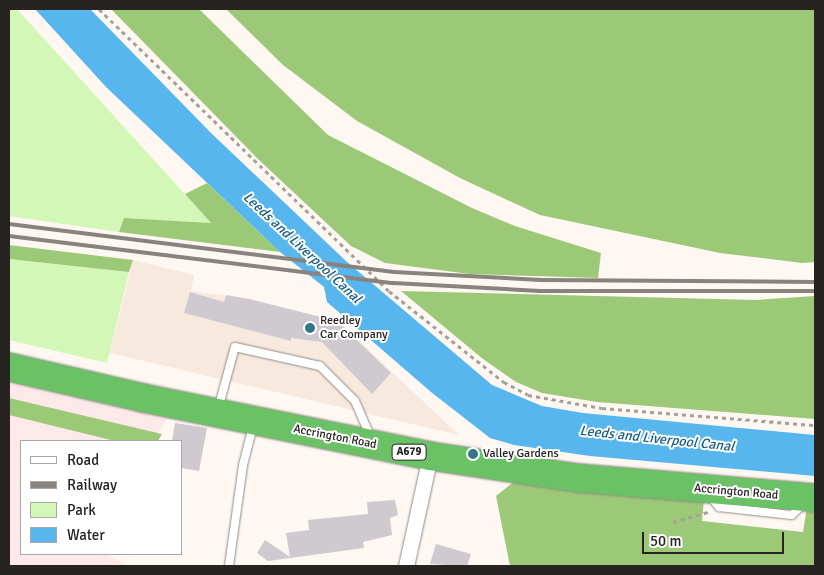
<!DOCTYPE html>
<style>
body{margin:0}
#map{position:relative;width:824px;height:575px;overflow:hidden;background:#fff7f1;font-family:Signika,sans-serif}
div>[style]{position:absolute}
.built>*{inset:0;background:#f7e9de}
.industrial>*{inset:0;background:#fee9ea}
.green>*{inset:0;background:#d3f7b7}
.forest>*{inset:0;background:#9cc977}
.water>*{inset:0;background:#56b6ed}
.building>*{inset:0;background:#cfc9d0}
.path>*{height:3px;margin-top:-1.5px;transform-origin:0;background:repeating-linear-gradient(90deg,#a6a09c 0 4px,transparent 0 8px)}
.roads{filter:drop-shadow(0 0 1px #938c87) drop-shadow(0 0 1px #938c87)}
.lane>*{height:8px;margin:-4px;padding:0 4px;transform-origin:4px;border-radius:4px;background:#fff}
.street>*{height:15px;margin:-7.5px;padding:0 7.5px;transform-origin:7.5px;border-radius:7.5px;background:#fff}
.highway>*{height:28px;margin:-14px;padding:0 14px;transform-origin:14px;border-radius:14px;background:#6bc166}
.rail>*{height:4px;margin:-2px;padding:0 2px;transform-origin:2px;border-radius:2px;background:#88837f}
.dots>*{width:14px;height:14px;translate:-50% -50%;box-sizing:border-box;border:2px solid #fff;border-radius:50%}
span{translate:-50% -50%;white-space:nowrap;text-align:center;line-height:1.15;-webkit-text-stroke:4px #fff;paint-order:stroke}
.shield-label span{padding:1px 4px;background:#fff;border:1px solid;border-radius:4px;-webkit-text-stroke-width:0}
.shield-label{font-size:11px;color:#262321;font-weight:700}
.poi-label{font-size:12px;color:#262321}
.left{translate:0 -50%;text-align:left}
.street-label{font-size:12px;color:#262321}
.water-label{font-size:14px;color:#165e83;font-style:italic}
.frame{position:absolute;inset:0;border:10px solid #262321;pointer-events:none}
.legend{position:absolute;left:20px;top:440px;width:162px;height:115px;box-sizing:border-box;background:#fff;border:1px solid #a8a7a6;margin:0;padding:6px 9px;list-style:none;font-size:15px;color:#262321}
.legend li{display:flex;align-items:center;gap:10px;height:25px}
.legend b{width:25px;border:1px solid #a8a7a6}
.scale{position:absolute;left:642px;top:532px;width:142px;height:22px;box-sizing:border-box;border:2px solid #262321;border-top:0;padding-left:6px;font-size:15px;line-height:18px;white-space:nowrap;color:#262321;-webkit-text-stroke:4px #fff;paint-order:stroke}
</style>
<div id="map">
<div class="built">
<div style="clip-path:polygon(133px 260px,194px 275px,191px 291px,249px 299px,340px 323px,459px 435px,110px 353px)"></div>
</div>
<div class="industrial">
<div style="clip-path:polygon(9px 383px,168px 418px,152px 441px,21px 441px,21px 554px,105px 554px,130px 566px,9px 566px)"></div>
</div>
<div class="green">
<div style="clip-path:polygon(9px 9px,17px 9px,211px 223px,125px 218px,119px 232px,9px 216px)"></div>
<div style="clip-path:polygon(9px 259px,129px 272px,107px 363px,9px 340px)"></div>
</div>
<div class="forest">
<div style="clip-path:polygon(111px 9px,199px 9px,328px 135px,472px 208px,515px 226px,601px 253px,598px 278px,470px 274px,385px 263px,351px 246px,259px 160px)"></div>
<div style="clip-path:polygon(226px 9px,815px 9px,815px 262px,802px 263px,720px 253px,540px 215px,460px 178px,357px 121px,283px 65px)"></div>
<div style="clip-path:polygon(207px 183px,280px 252px,119px 232px,124px 218px,211px 223px,185px 194px)"></div>
<div style="clip-path:polygon(9px 245px,133px 260px,129px 272px,9px 259px)"></div>
<div style="clip-path:polygon(401px 291px,756px 300px,815px 296px,815px 419px,597px 402px,542px 393px,516px 382px,483px 359px)"></div>
<div style="clip-path:polygon(9px 398px,162px 434px,158px 441px,115px 441px,9px 415px)"></div>
<div style="clip-path:polygon(516px 480px,704px 499px,702px 521px,803px 532px,807px 507px,815px 507px,815px 566px,510px 566px,496px 496px)"></div>
</div>
<div class="water">
<div style="clip-path:polygon(35px 9px,90px 9px,211px 133px,346px 261px,492px 385px,542px 406px,583px 413px,815px 435px,815px 476px,590px 456px,514px 445px,490px 438px,431px 392px,327px 302px,324px 287px,280px 252px,106px 87px)"></div>
</div>
<div class="building">
<div style="clip-path:polygon(190px 292px,224px 302px,226px 295px,249px 299px,337px 321px,391px 373px,372px 394px,322px 342px,291px 338px,291px 341px,184px 313px)"></div>
<div style="clip-path:polygon(175px 423px,207px 428px,199px 471px,181px 468px,181px 441px,172px 441px)"></div>
<div style="clip-path:polygon(395px 500px,398px 515px,390px 518px,392px 535px,363px 542px,364px 548px,268px 561px,257px 553px,265px 540px,290px 557px,286px 533px,309px 530px,308px 520px,368px 514px,367px 502px)"></div>
<div style="clip-path:polygon(436px 544px,471px 554px,467px 566px,430px 564px)"></div>
</div>
<div class="path">
<div style="left:99px;top:9px;width:405px;rotate:44.2deg"></div>
<div style="left:389px;top:291px;width:147px;rotate:38.4deg"></div>
<div style="left:504px;top:382px;width:27px;rotate:28deg"></div>
<div style="left:528px;top:395px;width:75px;rotate:10deg"></div>
<div style="left:602px;top:408px;width:214px;rotate:4.6deg"></div>
<div style="left:673px;top:522px;width:37px;rotate:-16deg"></div>
</div>
<div class="roads">
<div class="lane">
<div style="left:218px;top:409px;width:64px;rotate:-74.7deg"></div>
<div style="left:235px;top:347px;width:87px;rotate:12.6deg"></div>
<div style="left:320px;top:366px;width:49px;rotate:45deg"></div>
<div style="left:355px;top:401px;width:40px;rotate:66.6deg"></div>
<div style="left:709px;top:495px;width:16px;rotate:50deg"></div>
<div style="left:719px;top:507px;width:73px;rotate:6.3deg"></div>
<div style="left:792px;top:515px;width:17px;rotate:-45deg"></div>
<div style="left:229px;top:566px;width:102px;rotate:-82.1deg"></div>
<div style="left:243px;top:465px;width:40px;rotate:-75.6deg"></div>
</div>
<div class="street">
<div style="left:406px;top:566px;width:113px;rotate:-77.7deg"></div>
</div>
<div class="highway">
<div style="left:9px;top:367px;width:138px;rotate:13deg"></div>
<div style="left:143px;top:398px;width:293px;rotate:11.4deg"></div>
<div style="left:430px;top:456px;width:150px;rotate:8.5deg"></div>
<div style="left:578px;top:478px;width:238px;rotate:4.8deg"></div>
</div>
</div>
<div class="rail">
<div style="left:9px;top:224px;width:388px;rotate:7.1deg"></div>
<div style="left:394px;top:272px;width:147px;rotate:3.1deg"></div>
<div style="left:541px;top:280px;width:274px;rotate:0.4deg"></div>
<div style="left:9px;top:236px;width:387px;rotate:7deg"></div>
<div style="left:393px;top:283px;width:147px;rotate:3.1deg"></div>
<div style="left:540px;top:291px;width:275px"></div>
</div>
<div class="dots">
<div style="left:310px;top:328px;background:#347588"></div>
<div style="left:473px;top:454px;background:#347588"></div>
</div>
<div class="shield-label">
<span style="left:409px;top:452px">A679</span>
</div>
<div class="poi-label">
<span class="left" style="left:320px;top:328px">Reedley<br>Car Company</span>
<span class="left" style="left:483px;top:454px">Valley Gardens</span>
</div>
<div class="street-label">
<span style="left:335px;top:437px;rotate:11deg">Accrington Road</span>
<span style="left:736px;top:492px;rotate:5deg">Accrington Road</span>
</div>
<div class="water-label">
<span style="left:302px;top:248px;rotate:43deg">Leeds and Liverpool Canal</span>
<span style="left:657px;top:439px;rotate:6deg">Leeds and Liverpool Canal</span>
</div>
<div class="frame"></div>
<ul class="legend">
<li><b style="height:6px;background:#fff"></b>Road</li>
<li><b style="height:6px;background:#88837f"></b>Railway</li>
<li><b style="height:14px;background:#d3f7b7"></b>Park</li>
<li><b style="height:14px;background:#56b6ed"></b>Water</li>
</ul>
<div class="scale">50 m</div>
</div>
